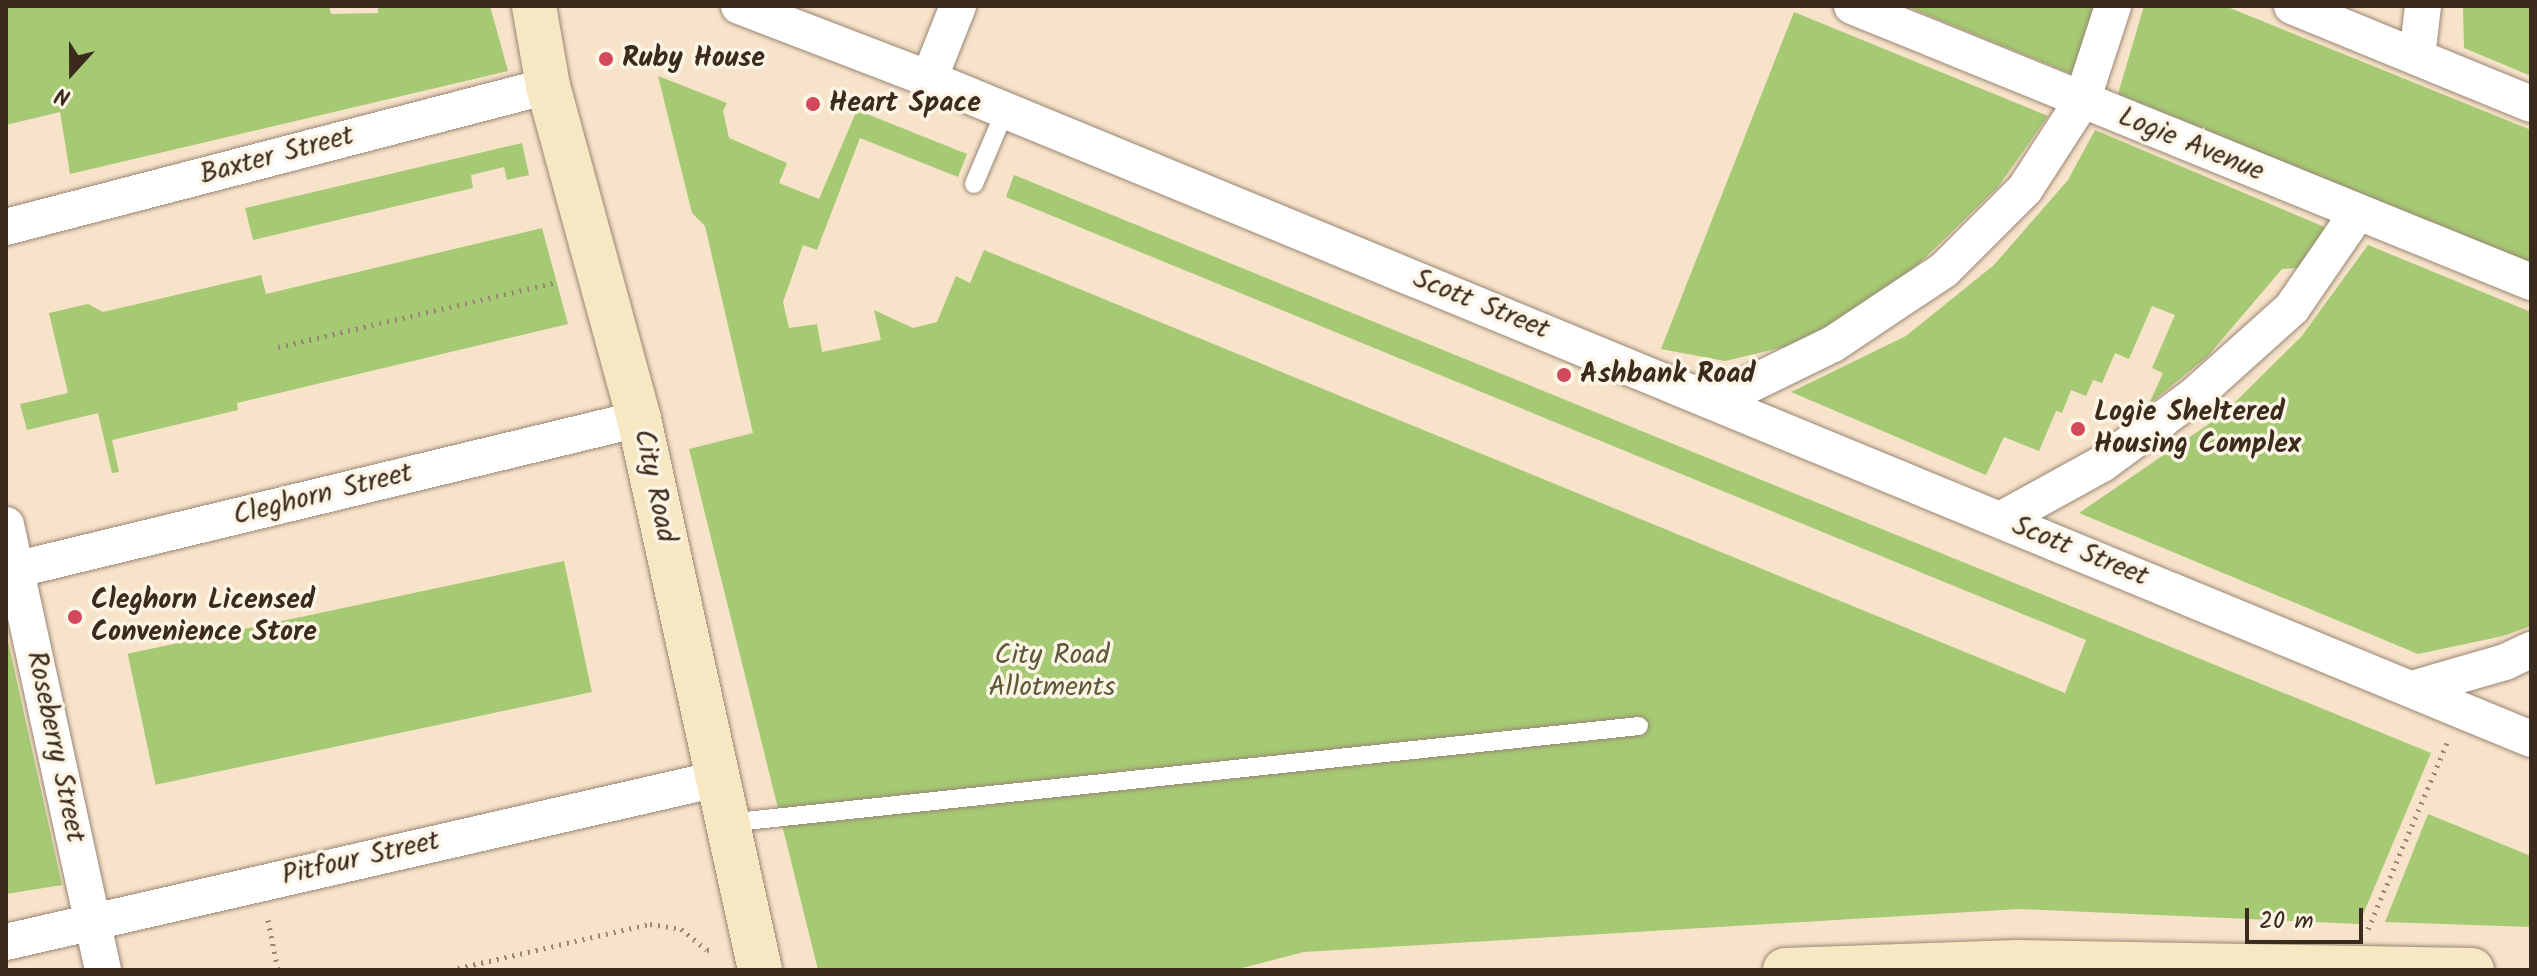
<!DOCTYPE html>
<style>
body{margin:0}
#map{position:relative;width:2537px;height:976px;overflow:hidden;background:#f7e3ca;font-family:Kalam,sans-serif}
div>[style]{position:absolute}
.green>*{inset:0;background:#a6c973;transform-origin:0 0}
.path>*{height:5px;margin-top:-2.5px;transform-origin:0;background:repeating-linear-gradient(90deg,#998674 0 2px,transparent 0 8px)}
.roads{filter:drop-shadow(0 0 2px #998674) drop-shadow(0 0 2px #998674)}
.lane>*{height:18px;margin:-9px;padding:0 9px;transform-origin:9px;border-radius:9px;background:#fff}
.street>*{height:36px;margin:-18px;padding:0 18px;transform-origin:18px;border-radius:18px;background:#fff}
.secondary>*{height:44px;margin:-22px;padding:0 22px;transform-origin:22px;border-radius:22px;background:#f7e8c3}
.dots>*{width:22px;height:22px;translate:-50% -50%;box-sizing:border-box;border:4px solid #fcf5e5;border-radius:50%}
span{translate:-50% -50%;white-space:nowrap;text-align:center;line-height:1.15;-webkit-text-stroke:7px #fcf5e5;paint-order:stroke}
.poi-label{font-size:28px;color:#3b2a1e;font-weight:700}
.left{translate:0 -50%;text-align:left}
.street-label{font-size:28px;color:#3b2a1e}
.park-label{font-size:28px;color:#5b5a38}
.frame{position:absolute;inset:0;border:8px solid #3b2a1e;pointer-events:none}
.north{position:absolute;left:32px;top:32px;width:80px;height:80px;-webkit-text-stroke:6px #fcf5e5;paint-order:stroke;rotate:201deg;font-size:22px;font-weight:700;line-height:32px;text-align:center;color:#3b2a1e}
.north::after{content:'';display:block;margin:auto;width:28px;height:36px;background:#3b2a1e;clip-path:polygon(50% 0,100% 100%,50% 72%,0 100%)}
.scale{position:absolute;left:2245px;top:908px;width:118px;height:36px;box-sizing:border-box;border:4px solid #3b2a1e;border-top:0;padding-left:10px;font-size:24px;line-height:28px;white-space:nowrap;color:#3b2a1e;-webkit-text-stroke:6px #fcf5e5;paint-order:stroke}
</style>
<div id="map">
<div class="green">
<div style="clip-path:polygon(6px 6px,329px 6px,331px 14px,378px 13px,378px 6px,490px 6px,508px 71px,70px 174px,60px 112px,6px 125px)"></div>
<div style="clip-path:polygon(1905px 6px,2094px 6px,2074px 75px)"></div>
<div style="clip-path:polygon(2144px 6px,2225px 6px,2531px 130px,2531px 263px,2118px 94px)"></div>
<div style="clip-path:polygon(2463px 6px,2531px 6px,2531px 76px,2464px 48px)"></div>
<div style="clip-path:polygon(1794px 12px,2048px 116px,1998px 187px,1899px 283px,1801px 343px,1725px 361px,1661px 349px)"></div>
<div style="clip-path:polygon(658px 76px,727px 103px,723px 111px,729px 138px,787px 163px,779px 183px,819px 199px,857px 110px,967px 154px,958px 177px,860px 138px,817px 250px,803px 245px,783px 302px,789px 328px,817px 324px,822px 352px,881px 340px,874px 310px,913px 328px,937px 322px,956px 276px,970px 283px,984px 250px,2065px 693px,2086px 640px,1006px 197px,1014px 175px,2431px 753px,2359px 924px,2019px 909px,1304px 952px,1234px 970px,818px 970px,689px 449px,753px 433px,705px 226px,692px 213px)"></div>
<div style="clip-path:polygon(2095px 130px,2327px 228px,2299px 268px,2282px 269px,2207px 357px,2149px 404px,2163px 373px,2152px 368px,2175px 315px,2152px 306px,2129px 359px,2115px 353px,2102px 383px,2093px 380px,2086px 396px,2071px 390px,2062px 413px,2056px 411px,2039px 451px,2004px 437px,1986px 475px,1791px 392px,1906px 336px,1994px 265px,2068px 180px)"></div>
<div style="clip-path:polygon(522px 143px,529px 175px,507px 180px,504px 167px,471px 175px,473px 188px,253px 240px,245px 208px)"></div>
<div style="clip-path:polygon(542px 228px,568px 324px,237px 403px,238px 410px,112px 440px,119px 472px,112px 473px,98px 413px,27px 430px,20px 404px,68px 393px,49px 313px,88px 304px,103px 312px,261px 275px,266px 294px)"></div>
<div style="clip-path:polygon(2368px 245px,2531px 312px,2531px 626px,2503px 636px,2418px 654px,2079px 513px,2222px 415px,2301px 337px)"></div>
<div style="left:564px;top:561px;width:134px;height:446px;rotate:78deg"></div>
<div style="clip-path:polygon(6px 632px,62px 885px,6px 894px)"></div>
<div style="clip-path:polygon(2428px 814px,2531px 856px,2531px 927px,2385px 922px)"></div>
</div>
<div class="path">
<div style="left:278px;top:347px;width:287px;rotate:-13.1deg"></div>
<div style="left:268px;top:920px;width:51px;rotate:78.7deg"></div>
<div style="left:2368px;top:929px;width:202px;rotate:-67deg"></div>
<div style="left:450px;top:970px;width:205px;rotate:-13deg"></div>
<div style="left:650px;top:924px;width:31px;rotate:9deg"></div>
<div style="left:681px;top:929px;width:33px;rotate:39deg"></div>
<div style="left:707px;top:950px;width:6px;rotate:-9deg"></div>
</div>
<div class="roads">
<div class="lane">
<div style="left:974px;top:184px;width:79px;rotate:-67deg"></div>
<div style="left:727px;top:823px;width:917px;rotate:-6.07deg"></div>
</div>
<div class="street">
<div style="left:739px;top:6px;width:204px;rotate:21deg"></div>
<div style="left:929px;top:79px;width:1733px;rotate:22.39deg"></div>
<div style="left:1852px;top:6px;width:733px;rotate:22.12deg"></div>
<div style="left:2292px;top:6px;width:258px;rotate:22.3deg"></div>
<div style="left:2417px;top:57px;width:51px;rotate:-83.3deg"></div>
<div style="left:929px;top:79px;width:79px;rotate:-68.3deg"></div>
<div style="left:6px;top:227px;width:560px;rotate:-14.58deg"></div>
<div style="left:1716px;top:401px;width:130px;rotate:-26deg"></div>
<div style="left:1833px;top:344px;width:133px;rotate:-33.7deg"></div>
<div style="left:1944px;top:270px;width:115px;rotate:-45deg"></div>
<div style="left:2025px;top:189px;width:105px;rotate:-57.1deg"></div>
<div style="left:2082px;top:101px;width:100px;rotate:-71.9deg"></div>
<div style="left:2002px;top:519px;width:114px;rotate:-28.8deg"></div>
<div style="left:2102px;top:464px;width:114px;rotate:-36.5deg"></div>
<div style="left:2194px;top:396px;width:132px;rotate:-41.9deg"></div>
<div style="left:2292px;top:308px;width:116px;rotate:-55.5deg"></div>
<div style="left:6px;top:525px;width:455px;rotate:77.7deg"></div>
<div style="left:6px;top:572px;width:651px;rotate:-13.59deg"></div>
<div style="left:2412px;top:689px;width:97px;rotate:-16.2deg"></div>
<div style="left:2505px;top:662px;width:29px;rotate:-25deg"></div>
<div style="left:6px;top:942px;width:729px;rotate:-12.91deg"></div>
</div>
<div class="secondary">
<div style="left:534px;top:6px;width:81px;rotate:80.1deg"></div>
<div style="left:548px;top:86px;width:345px;rotate:74.7deg"></div>
<div style="left:639px;top:419px;width:564px;rotate:77.61deg"></div>
<div style="left:1785px;top:970px;width:232px;rotate:-2deg"></div>
<div style="left:2017px;top:962px;width:455px;rotate:1deg"></div>
</div>
</div>
<div class="dots">
<div style="left:606px;top:59px;background:#d1495b"></div>
<div style="left:813px;top:104px;background:#d1495b"></div>
<div style="left:1564px;top:375px;background:#d1495b"></div>
<div style="left:2078px;top:429px;background:#d1495b"></div>
<div style="left:75px;top:617px;background:#d1495b"></div>
</div>
<div class="poi-label">
<span class="left" style="left:622px;top:59px">Ruby House</span>
<span class="left" style="left:829px;top:104px">Heart Space</span>
<span class="left" style="left:1580px;top:375px">Ashbank Road</span>
<span class="left" style="left:2094px;top:429px">Logie Sheltered<br>Housing Complex</span>
<span class="left" style="left:91px;top:617px">Cleghorn Licensed<br>Convenience Store</span>
</div>
<div class="street-label">
<span style="left:2191px;top:145px;rotate:22deg">Logie Avenue</span>
<span style="left:277px;top:156px;rotate:-15deg">Baxter Street</span>
<span style="left:1481px;top:305px;rotate:22deg">Scott Street</span>
<span style="left:654px;top:486px;rotate:78deg">City Road</span>
<span style="left:323px;top:495px;rotate:-14deg">Cleghorn Street</span>
<span style="left:2080px;top:552px;rotate:22deg">Scott Street</span>
<span style="left:55px;top:747px;rotate:78deg">Roseberry Street</span>
<span style="left:361px;top:859px;rotate:-13deg">Pitfour Street</span>
</div>
<div class="park-label">
<span style="left:1052px;top:672px">City Road<br>Allotments</span>
</div>
<div class="frame"></div>
<div class="north">N</div>
<div class="scale">20 m</div>
</div>
